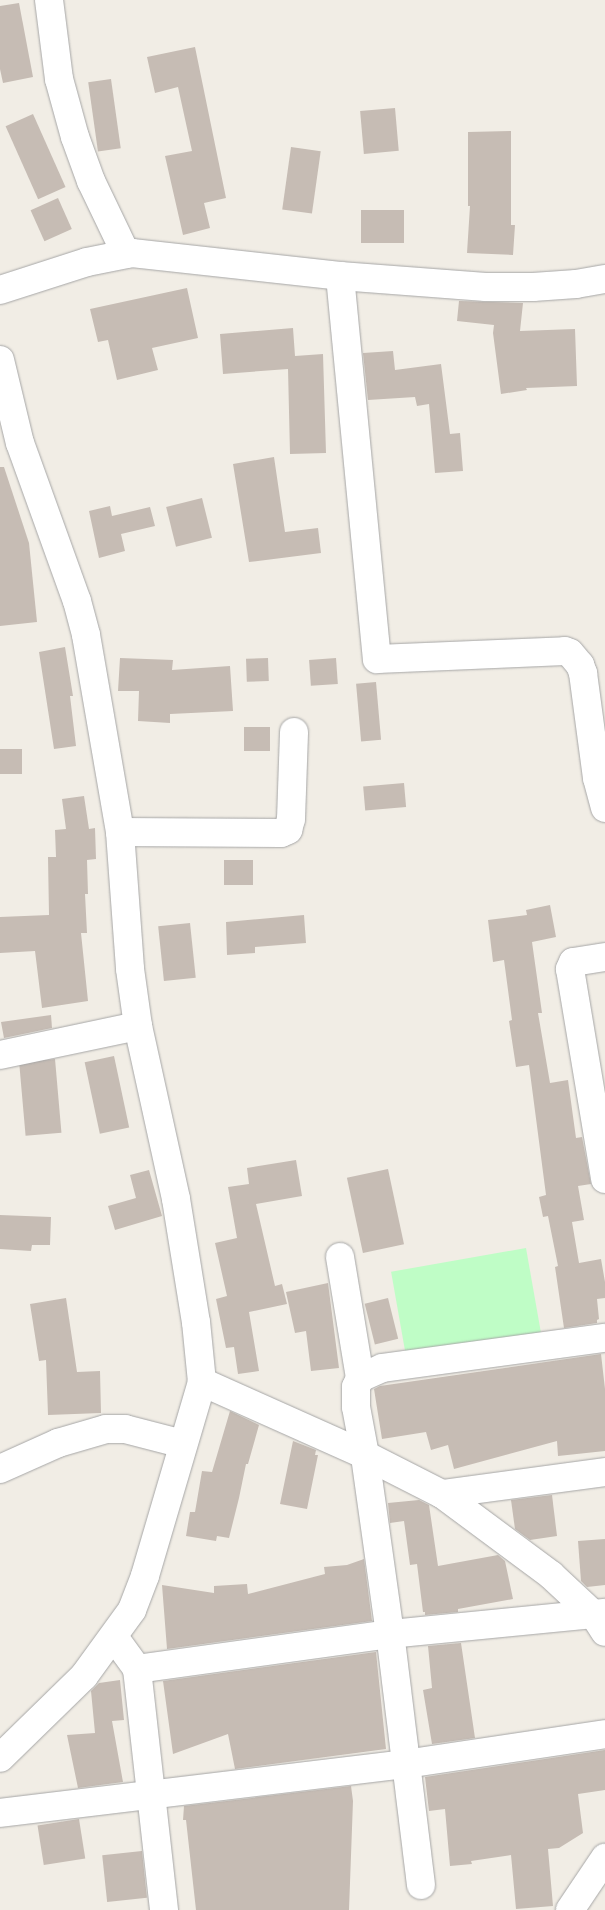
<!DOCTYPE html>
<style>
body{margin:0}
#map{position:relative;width:605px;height:1910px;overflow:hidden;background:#f1ede5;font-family:"Archivo Narrow",sans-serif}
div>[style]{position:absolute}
.park>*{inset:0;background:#bffdc6;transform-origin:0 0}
.building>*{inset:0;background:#c6bcb4;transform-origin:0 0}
.roads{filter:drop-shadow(0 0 1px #a6a6a6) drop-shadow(0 0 1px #a6a6a6)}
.minor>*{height:28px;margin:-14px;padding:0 14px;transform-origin:14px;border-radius:14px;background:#fff}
.tertiary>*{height:28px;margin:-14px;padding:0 14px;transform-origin:14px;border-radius:14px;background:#fff}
span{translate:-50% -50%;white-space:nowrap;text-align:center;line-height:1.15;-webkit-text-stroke:5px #fff;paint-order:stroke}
</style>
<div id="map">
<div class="park">
<div style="left:526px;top:1248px;width:94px;height:137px;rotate:80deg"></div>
</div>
<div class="building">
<div style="clip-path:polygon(19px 3px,33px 77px,3px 83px,0 69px,0 6px)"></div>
<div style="clip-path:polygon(195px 47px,226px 198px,204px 203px,210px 228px,183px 235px,165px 156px,192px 151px,178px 87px,155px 93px,147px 57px)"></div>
<div style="left:111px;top:79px;width:70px;height:23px;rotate:82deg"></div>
<div style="left:395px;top:108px;width:43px;height:35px;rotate:85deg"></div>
<div style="left:33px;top:114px;width:80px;height:30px;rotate:66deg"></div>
<div style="clip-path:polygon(511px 131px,511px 225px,515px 225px,513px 255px,467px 253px,470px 206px,468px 206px,468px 132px)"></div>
<div style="left:291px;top:147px;width:30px;height:63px;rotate:8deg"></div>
<div style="left:58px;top:198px;width:34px;height:30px;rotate:66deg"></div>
<div style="left:361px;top:210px;width:43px;height:33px"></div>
<div style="clip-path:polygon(187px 288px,198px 338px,152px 348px,158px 370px,117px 380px,108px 340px,98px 342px,90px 309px)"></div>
<div style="clip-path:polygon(459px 301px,523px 303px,520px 331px,575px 329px,577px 386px,526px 388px,527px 390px,501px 394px,493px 333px,494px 325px,457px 321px)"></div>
<div style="clip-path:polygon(293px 328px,295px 356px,323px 354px,326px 453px,290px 454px,288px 369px,223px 374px,220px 334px)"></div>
<div style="clip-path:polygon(393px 351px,395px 370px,441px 364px,450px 434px,460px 433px,463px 471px,435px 473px,429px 404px,417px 406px,415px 397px,368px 400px,363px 353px)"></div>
<div style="clip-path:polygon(274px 457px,285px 532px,318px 528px,321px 553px,249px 562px,233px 464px)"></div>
<div style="clip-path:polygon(0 467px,4px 467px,29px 543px,37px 622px,0 626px)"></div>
<div style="left:202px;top:498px;width:41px;height:37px;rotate:76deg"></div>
<div style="clip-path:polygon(110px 506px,112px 516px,150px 507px,155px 526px,121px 534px,125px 551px,99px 558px,89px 511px)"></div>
<div style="clip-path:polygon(65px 647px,73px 696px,70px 696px,76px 746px,54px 749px,39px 652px)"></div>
<div style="clip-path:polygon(120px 658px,173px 660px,172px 670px,230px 666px,233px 711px,170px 714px,170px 723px,138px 721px,139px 691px,118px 691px)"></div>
<div style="left:268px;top:658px;width:23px;height:22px;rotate:88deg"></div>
<div style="left:336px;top:658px;width:26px;height:27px;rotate:86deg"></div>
<div style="left:376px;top:682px;width:58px;height:20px;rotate:85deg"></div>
<div style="left:244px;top:727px;width:26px;height:24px"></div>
<div style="left:0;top:749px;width:22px;height:25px"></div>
<div style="left:404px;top:783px;width:24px;height:41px;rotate:85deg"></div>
<div style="clip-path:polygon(84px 796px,89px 829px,95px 828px,96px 859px,87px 860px,88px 894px,85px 894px,87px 933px,81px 933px,88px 1001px,42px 1008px,35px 951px,0 953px,0 917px,49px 915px,48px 857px,56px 857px,55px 830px,66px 829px,62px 799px)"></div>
<div style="left:224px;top:860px;width:29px;height:25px"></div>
<div style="clip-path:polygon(550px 905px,556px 937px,532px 942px,542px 1013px,538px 1013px,550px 1083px,568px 1080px,576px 1138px,582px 1137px,591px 1184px,578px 1186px,584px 1220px,572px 1222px,579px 1263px,601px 1259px,605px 1282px,605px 1298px,597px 1299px,599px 1319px,597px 1320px,597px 1323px,564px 1328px,555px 1267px,558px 1266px,548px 1216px,543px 1217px,539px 1197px,546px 1195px,529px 1065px,516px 1067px,509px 1021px,512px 1020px,504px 960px,493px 962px,488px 920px,527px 915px,526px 910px)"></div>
<div style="clip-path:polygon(304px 915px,306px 943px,255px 947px,255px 953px,227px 955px,226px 922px)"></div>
<div style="left:190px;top:923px;width:55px;height:32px;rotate:84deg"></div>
<div style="clip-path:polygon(51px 1015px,52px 1028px,4px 1038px,1px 1022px)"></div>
<div style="left:114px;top:1056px;width:73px;height:30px;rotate:78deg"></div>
<div style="left:55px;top:1059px;width:74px;height:36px;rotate:85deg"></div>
<div style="clip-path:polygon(296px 1160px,302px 1196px,256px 1204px,275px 1286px,282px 1284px,287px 1304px,249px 1312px,259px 1371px,238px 1374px,234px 1347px,226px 1348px,216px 1299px,227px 1296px,215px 1243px,237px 1238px,228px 1187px,249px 1184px,247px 1168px)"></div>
<div style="left:388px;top:1169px;width:77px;height:42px;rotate:78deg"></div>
<div style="clip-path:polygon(149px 1170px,162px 1216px,115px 1230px,108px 1206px,136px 1198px,130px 1175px)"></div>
<div style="clip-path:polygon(0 1215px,51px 1217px,50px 1245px,32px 1245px,31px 1251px,0 1249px)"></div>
<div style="clip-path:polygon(328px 1283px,339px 1368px,311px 1371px,306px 1331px,295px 1333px,286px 1292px)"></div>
<div style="clip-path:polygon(66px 1298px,77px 1372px,100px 1371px,101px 1413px,48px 1415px,46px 1360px,39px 1361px,30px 1304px)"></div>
<div style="left:388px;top:1298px;width:42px;height:24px;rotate:76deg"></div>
<div style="clip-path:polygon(601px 1354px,605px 1389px,605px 1451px,558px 1456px,557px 1441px,454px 1469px,448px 1445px,431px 1450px,426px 1432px,382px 1439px,374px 1389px,380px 1386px)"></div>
<div style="clip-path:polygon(230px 1411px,259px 1425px,248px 1464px,246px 1464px,239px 1498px,229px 1538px,217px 1536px,216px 1541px,186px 1536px,190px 1512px,195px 1512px,202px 1471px,212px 1472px)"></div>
<div style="clip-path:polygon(293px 1441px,316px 1450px,315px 1455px,318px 1455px,307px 1509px,280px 1504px)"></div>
<div style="clip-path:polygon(552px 1495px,557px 1536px,530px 1540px,515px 1529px,511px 1500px)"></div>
<div style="clip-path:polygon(419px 1500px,429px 1505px,438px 1566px,498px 1555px,505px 1561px,513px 1599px,458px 1609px,458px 1612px,425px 1615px,425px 1612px,423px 1612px,417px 1564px,410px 1565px,404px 1521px,390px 1523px,388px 1503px)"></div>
<div style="clip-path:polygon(605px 1539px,605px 1585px,587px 1587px,581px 1581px,578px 1541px)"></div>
<div style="clip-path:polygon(364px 1559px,372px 1621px,167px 1649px,162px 1585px,214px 1593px,214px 1586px,247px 1584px,248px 1594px,325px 1574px,324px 1567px,347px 1565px)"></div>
<div style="clip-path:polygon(461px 1643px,475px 1738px,432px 1744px,423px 1690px,432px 1688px,428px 1646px)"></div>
<div style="clip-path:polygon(376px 1652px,386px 1749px,235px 1769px,228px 1734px,173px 1754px,163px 1681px)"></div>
<div style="clip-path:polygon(120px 1680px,124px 1720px,112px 1721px,123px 1782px,78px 1788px,67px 1735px,95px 1733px,91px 1691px,99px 1683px)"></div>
<div style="clip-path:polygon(605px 1750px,605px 1790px,578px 1794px,583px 1833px,559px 1848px,548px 1849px,553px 1906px,516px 1909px,511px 1855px,471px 1861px,472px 1864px,450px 1866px,445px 1809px,429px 1811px,425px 1777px)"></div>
<div style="clip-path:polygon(351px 1786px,353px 1801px,349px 1910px,196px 1910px,186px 1820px,183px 1820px,184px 1806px)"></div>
<div style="left:79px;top:1819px;width:40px;height:42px;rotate:81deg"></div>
<div style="left:142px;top:1851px;width:47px;height:40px;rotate:84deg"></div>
</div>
<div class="roads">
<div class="minor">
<div style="left:340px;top:276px;width:385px;rotate:84.5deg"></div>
<div style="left:377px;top:659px;width:188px;rotate:-2.4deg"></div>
<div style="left:565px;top:651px;width:5px;rotate:22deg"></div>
<div style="left:570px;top:653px;width:16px;rotate:50deg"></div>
<div style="left:580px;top:665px;width:9px;rotate:69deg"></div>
<div style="left:583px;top:673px;width:106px;rotate:82.4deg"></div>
<div style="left:597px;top:778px;width:31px;rotate:75deg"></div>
<div style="left:120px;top:832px;width:161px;rotate:0.4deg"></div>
<div style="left:281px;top:833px;width:8px;rotate:-23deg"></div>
<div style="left:288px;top:830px;width:11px;rotate:-75deg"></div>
<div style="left:291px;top:819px;width:87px;rotate:-88deg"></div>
<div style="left:605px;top:957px;width:32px;rotate:171deg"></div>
<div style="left:573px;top:962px;width:8px;rotate:113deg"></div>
<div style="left:570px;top:969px;width:213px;rotate:80.5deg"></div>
<div style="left:0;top:1055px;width:141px;rotate:-11.9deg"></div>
<div style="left:340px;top:1257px;width:123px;rotate:80.6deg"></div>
<div style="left:202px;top:1382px;width:179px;rotate:24.1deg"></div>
<div style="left:365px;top:1455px;width:86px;rotate:26.9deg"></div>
<div style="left:442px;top:1494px;width:136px;rotate:36.6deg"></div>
<div style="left:551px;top:1575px;width:59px;rotate:42.9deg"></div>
<div style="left:594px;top:1615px;width:20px;rotate:57deg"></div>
<div style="left:0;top:1469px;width:64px;rotate:-24.1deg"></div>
<div style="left:58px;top:1443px;width:50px;rotate:-16.3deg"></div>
<div style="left:106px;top:1429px;width:19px"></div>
<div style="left:125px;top:1429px;width:60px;rotate:14.5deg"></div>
<div style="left:442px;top:1494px;width:164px;rotate:-7.7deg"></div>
<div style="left:114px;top:1637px;width:39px;rotate:54deg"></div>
<div style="left:137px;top:1669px;width:243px;rotate:83.6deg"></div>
<div style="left:137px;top:1669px;width:255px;rotate:-7.9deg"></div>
<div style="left:390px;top:1634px;width:216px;rotate:-5.6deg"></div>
<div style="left:0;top:1813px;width:408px;rotate:-6.9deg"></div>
<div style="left:405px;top:1764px;width:202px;rotate:-8.5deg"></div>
<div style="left:421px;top:1885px;width:253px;rotate:-97deg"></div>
<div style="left:390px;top:1634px;width:181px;rotate:-98deg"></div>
<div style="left:365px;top:1455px;width:49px;rotate:-100.6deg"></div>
<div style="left:356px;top:1407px;width:20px;rotate:-90deg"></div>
<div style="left:356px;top:1387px;width:10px;rotate:-66deg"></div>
<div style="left:360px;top:1378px;width:24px;rotate:-24deg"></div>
<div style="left:382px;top:1368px;width:225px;rotate:-7.7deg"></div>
<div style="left:570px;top:1910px;width:63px;rotate:-56.1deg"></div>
</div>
<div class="tertiary">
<div style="left:49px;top:0;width:80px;rotate:82.8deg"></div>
<div style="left:59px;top:79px;width:60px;rotate:74.6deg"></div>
<div style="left:75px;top:137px;width:47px;rotate:70deg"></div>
<div style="left:91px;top:181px;width:81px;rotate:64.4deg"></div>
<div style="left:0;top:290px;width:91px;rotate:-17.8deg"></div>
<div style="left:87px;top:262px;width:46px;rotate:-11.3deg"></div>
<div style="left:132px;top:253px;width:209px;rotate:6.3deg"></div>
<div style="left:340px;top:276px;width:146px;rotate:4.3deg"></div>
<div style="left:486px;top:287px;width:47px"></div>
<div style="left:533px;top:287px;width:43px;rotate:-4deg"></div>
<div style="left:576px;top:284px;width:29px;rotate:-10deg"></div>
<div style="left:0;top:360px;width:85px;rotate:76.5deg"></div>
<div style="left:20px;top:443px;width:168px;rotate:70.2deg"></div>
<div style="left:77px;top:601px;width:35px;rotate:75deg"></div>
<div style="left:86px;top:635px;width:200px;rotate:80.2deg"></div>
<div style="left:120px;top:832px;width:137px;rotate:85.8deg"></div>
<div style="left:130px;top:969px;width:58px;rotate:82deg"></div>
<div style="left:138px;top:1026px;width:177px;rotate:77.6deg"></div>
<div style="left:176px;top:1199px;width:125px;rotate:80.8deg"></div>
<div style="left:196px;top:1322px;width:60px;rotate:84.3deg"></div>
<div style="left:202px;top:1382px;width:202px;rotate:106.4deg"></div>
<div style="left:145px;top:1576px;width:36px;rotate:111deg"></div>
<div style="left:132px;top:1610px;width:82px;rotate:126deg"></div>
<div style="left:84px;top:1676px;width:117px;rotate:135.7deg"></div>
</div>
</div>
</div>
